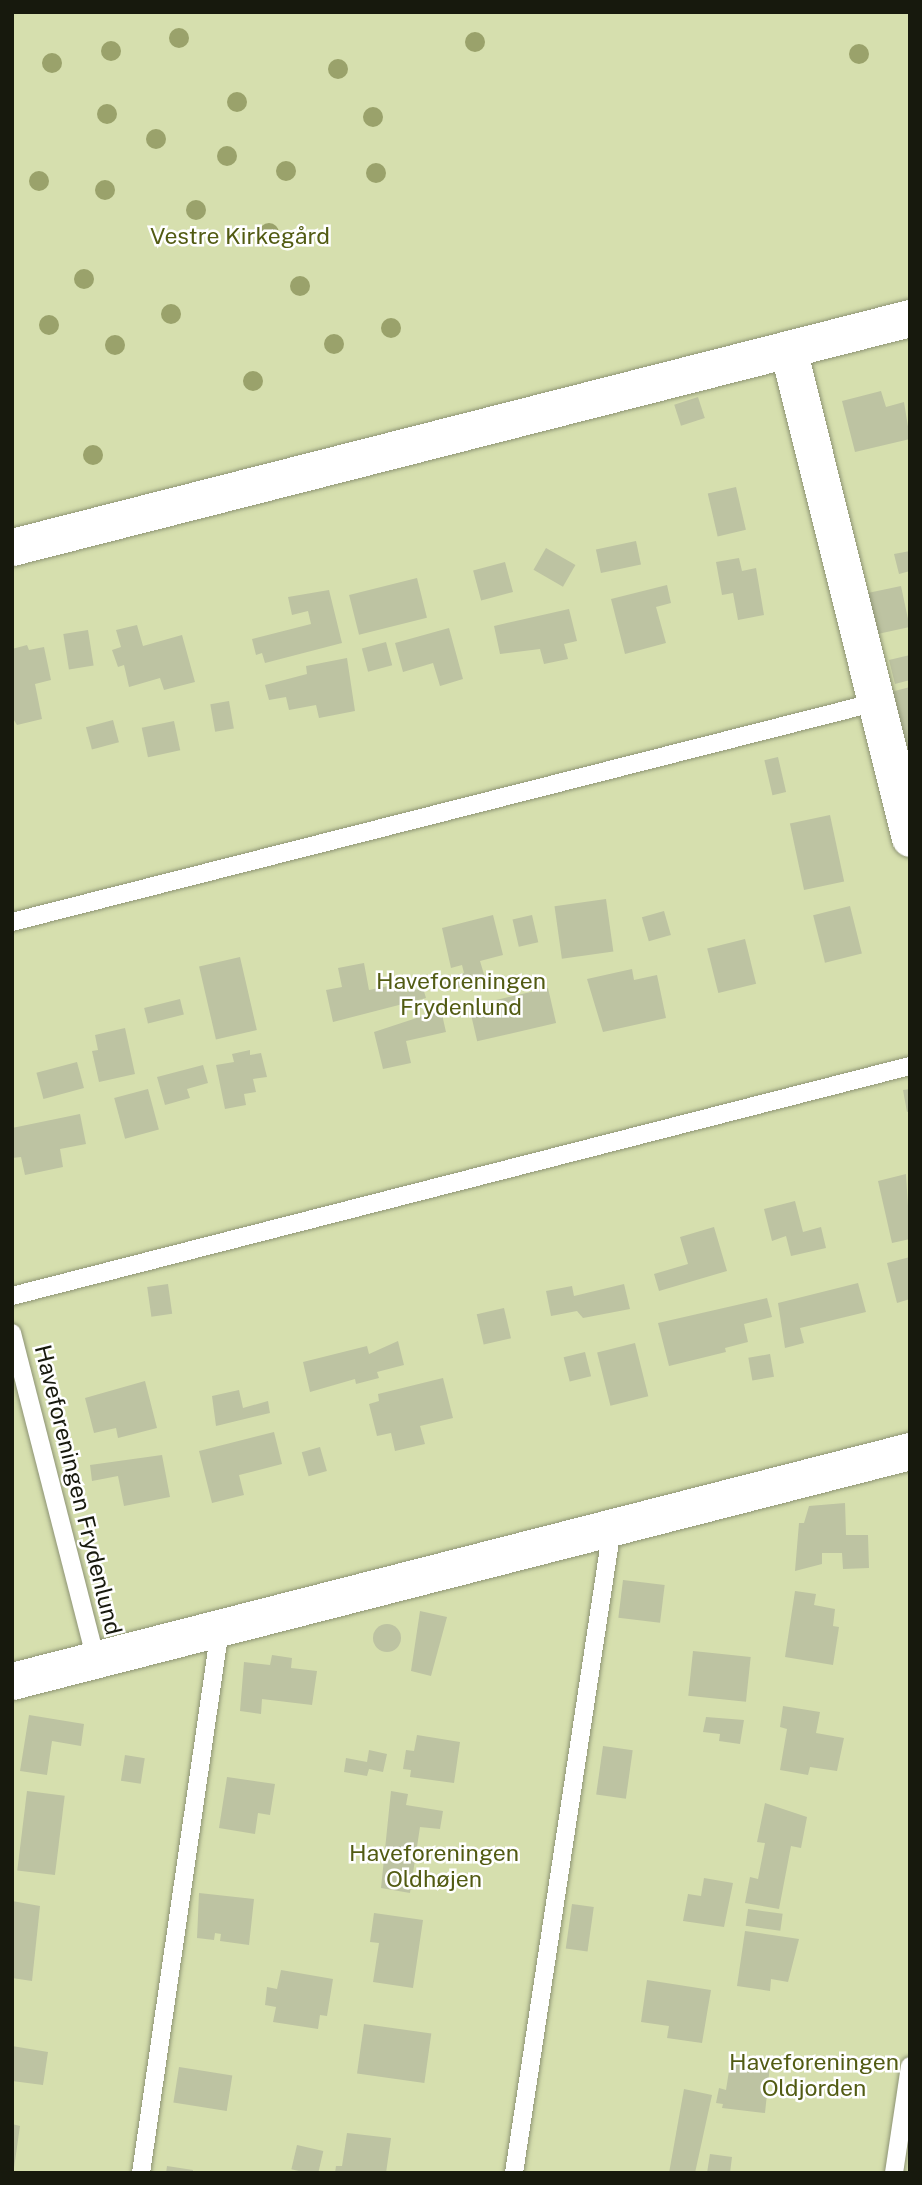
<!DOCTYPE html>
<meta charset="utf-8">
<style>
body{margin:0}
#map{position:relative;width:922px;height:2185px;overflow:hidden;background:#f1f8d6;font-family:"Public Sans",sans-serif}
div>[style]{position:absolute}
.green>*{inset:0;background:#d6dfae;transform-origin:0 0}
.building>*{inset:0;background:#bdc3a2;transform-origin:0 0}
.round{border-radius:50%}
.roads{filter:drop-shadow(0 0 2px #8d9374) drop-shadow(0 0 2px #8d9374)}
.service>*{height:18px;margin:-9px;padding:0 9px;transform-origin:9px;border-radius:9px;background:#fff}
.minor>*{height:37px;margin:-18.5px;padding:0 18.5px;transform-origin:18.5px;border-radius:18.5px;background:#fff}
.trees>*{width:20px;height:20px;margin:-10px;border-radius:50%;background:#9aa26b}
span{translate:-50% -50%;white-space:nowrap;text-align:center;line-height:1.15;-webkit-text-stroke:5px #fff;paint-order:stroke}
.park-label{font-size:23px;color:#525b13}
.street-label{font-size:23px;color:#17190d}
.frame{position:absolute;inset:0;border:14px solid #17190d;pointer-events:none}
</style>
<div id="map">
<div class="green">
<div style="left:12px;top:12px;width:898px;height:2161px"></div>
</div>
<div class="building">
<div style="clip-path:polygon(881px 391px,886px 407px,904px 402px,910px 439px,855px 452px,842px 401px)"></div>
<div style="left:698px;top:397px;width:22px;height:25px;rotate:72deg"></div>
<div style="left:736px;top:487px;width:44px;height:29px;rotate:77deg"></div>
<div style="left:636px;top:541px;width:24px;height:41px;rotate:78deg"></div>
<div style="left:546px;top:548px;width:34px;height:25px;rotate:30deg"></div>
<div style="clip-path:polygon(910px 551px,910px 571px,899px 574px,894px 554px)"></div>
<div style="clip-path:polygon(739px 558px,742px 571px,756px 568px,764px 615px,738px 620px,733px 593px,722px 595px,716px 562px)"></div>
<div style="left:505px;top:562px;width:31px;height:33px;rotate:75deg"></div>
<div style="left:417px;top:578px;width:41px;height:70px;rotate:76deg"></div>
<div style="clip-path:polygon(667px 585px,671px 603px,656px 607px,666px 643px,625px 654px,611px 599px)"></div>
<div style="left:901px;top:586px;width:42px;height:34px;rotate:78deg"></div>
<div style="clip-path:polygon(329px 590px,342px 643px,265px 663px,262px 653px,256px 655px,252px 639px,311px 624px,308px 611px,292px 615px,288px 597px)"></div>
<div style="clip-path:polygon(569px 609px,577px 641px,564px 644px,568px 659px,544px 664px,540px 649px,500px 654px,494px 626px)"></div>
<div style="clip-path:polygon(137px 625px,143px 646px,182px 635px,195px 682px,164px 690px,160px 678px,129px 687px,124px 665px,118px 667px,112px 650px,121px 647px,116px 630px)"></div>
<div style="clip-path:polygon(449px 628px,463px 679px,440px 686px,433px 663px,403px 672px,395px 643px)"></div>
<div style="left:88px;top:630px;width:36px;height:25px;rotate:81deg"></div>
<div style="left:386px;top:642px;width:24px;height:25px;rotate:75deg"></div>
<div style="clip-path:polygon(27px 645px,29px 650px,44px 647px,51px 680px,35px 684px,42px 719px,17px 725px,12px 717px,12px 649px)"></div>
<div style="clip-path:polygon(910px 655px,910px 680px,895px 684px,889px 660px)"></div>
<div style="clip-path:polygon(347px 658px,355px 711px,319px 718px,316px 705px,289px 710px,286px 697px,269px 700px,265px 685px,307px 674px,306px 666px)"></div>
<div style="clip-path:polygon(910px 687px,910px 755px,909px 755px,891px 692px)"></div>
<div style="left:229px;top:701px;width:28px;height:19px;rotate:80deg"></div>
<div style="left:113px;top:720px;width:23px;height:28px;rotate:75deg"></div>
<div style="left:174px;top:721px;width:30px;height:33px;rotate:78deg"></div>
<div style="left:778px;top:757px;width:36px;height:14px;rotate:77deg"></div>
<div style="left:830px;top:815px;width:68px;height:41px;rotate:78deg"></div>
<div style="left:606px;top:899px;width:53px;height:52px;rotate:82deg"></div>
<div style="left:850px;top:906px;width:49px;height:38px;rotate:76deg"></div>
<div style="left:664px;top:911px;width:25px;height:23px;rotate:74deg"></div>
<div style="clip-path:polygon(493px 915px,503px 955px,480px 961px,486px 981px,446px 991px,443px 978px,464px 973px,462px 965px,451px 968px,442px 928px)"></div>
<div style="left:532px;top:915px;width:28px;height:20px;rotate:77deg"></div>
<div style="left:745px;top:939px;width:46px;height:39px;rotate:76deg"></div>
<div style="left:240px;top:957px;width:75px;height:42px;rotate:77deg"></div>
<div style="clip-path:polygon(364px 963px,369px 990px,403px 983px,405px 992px,423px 988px,426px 998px,333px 1022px,326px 990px,342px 987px,338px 968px)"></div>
<div style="clip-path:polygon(632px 969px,634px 980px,657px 975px,666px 1018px,603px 1032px,587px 979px)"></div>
<div style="left:548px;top:988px;width:36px;height:81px;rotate:77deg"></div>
<div style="left:180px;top:999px;width:16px;height:37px;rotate:76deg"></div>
<div style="clip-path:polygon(441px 1010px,446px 1032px,406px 1041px,411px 1063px,383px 1069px,374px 1032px)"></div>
<div style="clip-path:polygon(125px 1028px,135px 1074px,99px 1082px,92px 1051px,98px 1050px,95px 1035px)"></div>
<div style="clip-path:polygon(250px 1050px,250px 1055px,261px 1053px,267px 1077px,253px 1079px,256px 1092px,244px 1094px,246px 1105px,225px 1109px,216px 1065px,234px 1062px,232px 1054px)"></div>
<div style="left:77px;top:1062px;width:27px;height:42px;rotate:75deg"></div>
<div style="clip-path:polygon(203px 1065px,208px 1083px,187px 1089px,190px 1098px,165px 1105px,157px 1077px)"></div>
<div style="left:148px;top:1089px;width:42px;height:35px;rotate:75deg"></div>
<div style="clip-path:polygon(910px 1089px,910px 1111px,907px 1112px,903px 1090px)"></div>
<div style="clip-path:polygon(80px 1114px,86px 1144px,60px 1149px,63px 1167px,25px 1175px,21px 1157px,12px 1158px,12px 1128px)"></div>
<div style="clip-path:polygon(906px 1174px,910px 1239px,892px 1243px,878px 1181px)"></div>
<div style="clip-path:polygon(795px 1201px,803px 1232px,821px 1227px,826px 1248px,791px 1256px,786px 1236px,772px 1241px,764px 1209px)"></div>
<div style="clip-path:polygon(714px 1227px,727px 1271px,659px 1291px,654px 1274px,688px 1264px,680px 1237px)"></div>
<div style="clip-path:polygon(910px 1257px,910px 1299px,897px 1303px,887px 1263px)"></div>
<div style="clip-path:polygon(858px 1283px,866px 1312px,800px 1328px,804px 1343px,785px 1348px,778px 1303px)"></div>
<div style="left:168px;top:1284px;width:30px;height:21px;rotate:82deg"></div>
<div style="clip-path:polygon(624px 1284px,630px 1309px,583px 1318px,577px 1311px,551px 1316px,546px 1291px,572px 1286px,574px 1296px)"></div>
<div style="clip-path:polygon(767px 1298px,772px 1317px,744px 1324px,748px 1342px,725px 1348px,726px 1352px,669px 1366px,658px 1323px)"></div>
<div style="left:504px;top:1308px;width:31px;height:28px;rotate:77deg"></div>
<div style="clip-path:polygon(398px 1341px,404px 1365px,377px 1372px,379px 1378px,356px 1384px,355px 1379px,310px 1392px,303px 1362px,367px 1346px,369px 1354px)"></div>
<div style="left:635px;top:1343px;width:55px;height:39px;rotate:76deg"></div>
<div style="left:585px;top:1352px;width:25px;height:22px;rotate:76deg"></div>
<div style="left:770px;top:1354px;width:23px;height:22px;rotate:80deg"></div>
<div style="clip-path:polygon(443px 1378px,453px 1418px,420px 1426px,425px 1444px,395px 1451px,391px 1433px,377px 1436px,369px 1404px,379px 1401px,378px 1394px)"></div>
<div style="clip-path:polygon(145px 1381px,157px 1428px,118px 1438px,116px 1428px,94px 1433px,85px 1398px)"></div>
<div style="clip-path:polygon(239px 1390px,243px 1408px,268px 1401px,270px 1413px,216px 1426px,212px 1396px)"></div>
<div style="clip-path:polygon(274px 1432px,282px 1464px,239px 1475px,244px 1495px,212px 1503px,199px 1451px)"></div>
<div style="left:320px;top:1447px;width:25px;height:19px;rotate:74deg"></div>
<div style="clip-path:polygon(162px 1455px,170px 1497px,124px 1506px,118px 1476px,92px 1481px,90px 1465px)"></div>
<div style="clip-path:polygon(845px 1503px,846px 1535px,868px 1535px,869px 1568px,843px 1569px,842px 1553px,822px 1553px,822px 1564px,795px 1571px,799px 1523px,804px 1523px,809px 1506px)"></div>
<div style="left:623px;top:1580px;width:42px;height:38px;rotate:7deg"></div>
<div style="clip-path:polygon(795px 1591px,816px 1594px,814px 1605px,835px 1609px,833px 1626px,839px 1627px,833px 1665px,785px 1657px)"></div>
<div style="clip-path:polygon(420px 1611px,447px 1617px,431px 1676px,411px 1671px)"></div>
<div class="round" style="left:373px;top:1624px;width:28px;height:28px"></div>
<div style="left:693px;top:1651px;width:58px;height:45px;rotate:6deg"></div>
<div style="clip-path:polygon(272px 1655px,292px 1658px,291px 1668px,317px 1671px,312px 1705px,262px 1699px,261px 1714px,240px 1711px,244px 1662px,270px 1665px)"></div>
<div style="clip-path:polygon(783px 1706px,820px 1712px,816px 1733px,844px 1738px,837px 1771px,810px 1767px,808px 1775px,780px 1770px,787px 1729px,780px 1727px)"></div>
<div style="clip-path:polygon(29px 1715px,84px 1724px,81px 1746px,52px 1741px,47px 1775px,20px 1771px)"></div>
<div style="clip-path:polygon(706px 1717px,744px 1720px,740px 1744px,719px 1741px,720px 1734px,703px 1732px)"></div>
<div style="clip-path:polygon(417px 1735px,460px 1742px,454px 1783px,410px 1777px,411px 1770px,403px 1769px,406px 1750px,414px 1751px)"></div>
<div style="left:603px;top:1746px;width:30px;height:49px;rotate:8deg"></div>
<div style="clip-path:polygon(369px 1750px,387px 1754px,383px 1772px,369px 1769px,367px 1776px,344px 1772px,346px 1758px,367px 1762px)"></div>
<div style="left:125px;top:1755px;width:20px;height:26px;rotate:9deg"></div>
<div style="clip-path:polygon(227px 1777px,275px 1784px,270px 1815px,258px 1813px,255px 1834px,219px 1828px)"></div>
<div style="left:27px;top:1791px;width:38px;height:80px;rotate:7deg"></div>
<div style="clip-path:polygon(391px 1791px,408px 1794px,406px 1805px,443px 1811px,440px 1829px,420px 1827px,410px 1893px,381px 1888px)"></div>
<div style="clip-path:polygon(765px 1803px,807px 1817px,801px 1848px,791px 1846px,779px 1909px,745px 1903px,750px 1877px,758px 1879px,765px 1843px,757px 1842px)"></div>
<div style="clip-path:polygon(704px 1878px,733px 1883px,724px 1927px,683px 1921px,688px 1894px,701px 1896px)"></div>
<div style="clip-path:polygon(199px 1893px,254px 1899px,249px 1945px,220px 1941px,221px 1934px,215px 1933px,214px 1940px,197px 1938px)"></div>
<div style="clip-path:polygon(12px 1901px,40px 1906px,32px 1981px,12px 1978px)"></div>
<div style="left:572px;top:1904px;width:22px;height:45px;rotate:8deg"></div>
<div style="left:748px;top:1909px;width:35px;height:17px;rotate:8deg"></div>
<div style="clip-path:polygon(374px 1913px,423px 1920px,413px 1988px,373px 1982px,379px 1943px,370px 1942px)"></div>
<div style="clip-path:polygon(745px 1931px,799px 1939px,788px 1982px,771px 1979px,770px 1991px,737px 1986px)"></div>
<div style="clip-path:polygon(281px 1970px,333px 1979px,327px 2016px,320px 2015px,318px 2029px,273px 2022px,276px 2007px,265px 2005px,267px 1987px,277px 1989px)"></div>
<div style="clip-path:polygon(647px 1980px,711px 1990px,702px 2043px,667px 2038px,669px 2026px,641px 2022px)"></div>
<div style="left:364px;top:2024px;width:68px;height:50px;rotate:8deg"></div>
<div style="clip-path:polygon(12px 2046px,48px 2052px,43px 2085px,12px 2081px)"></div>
<div style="clip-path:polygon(731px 2058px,770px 2065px,765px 2113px,722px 2108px,723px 2104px,716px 2103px,719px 2088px,726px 2090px)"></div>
<div style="left:179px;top:2067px;width:54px;height:36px;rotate:9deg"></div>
<div style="clip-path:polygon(684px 2089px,712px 2095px,695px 2173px,669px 2173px)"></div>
<div style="clip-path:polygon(12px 2124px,20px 2126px,14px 2168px,12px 2168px)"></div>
<div style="clip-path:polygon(347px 2133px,391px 2138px,386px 2173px,335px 2173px,336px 2166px,342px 2166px)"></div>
<div style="left:297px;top:2145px;width:27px;height:25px;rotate:13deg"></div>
<div style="clip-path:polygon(710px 2154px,732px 2157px,730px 2173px,707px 2173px)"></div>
<div style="clip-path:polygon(167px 2166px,193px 2170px,193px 2173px,166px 2173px)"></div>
</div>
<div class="roads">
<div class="service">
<div style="left:12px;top:922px;width:893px;rotate:-14.27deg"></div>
<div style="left:12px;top:1296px;width:927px;rotate:-14.37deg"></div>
<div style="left:12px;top:1333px;width:338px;rotate:75.6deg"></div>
<div style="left:141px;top:2173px;width:550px;rotate:-81.74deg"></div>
<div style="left:514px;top:2173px;width:652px;rotate:-81.36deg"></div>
<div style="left:894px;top:2173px;width:108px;rotate:-81.5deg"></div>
</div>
<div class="minor">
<div style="left:788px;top:349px;width:504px;rotate:75.99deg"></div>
<div style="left:12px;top:547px;width:927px;rotate:-14.31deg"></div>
<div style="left:12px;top:1681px;width:927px;rotate:-14.37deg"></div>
</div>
</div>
<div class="trees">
<div style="left:179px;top:38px"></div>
<div style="left:475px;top:42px"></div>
<div style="left:111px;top:51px"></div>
<div style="left:859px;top:54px"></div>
<div style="left:52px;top:63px"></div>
<div style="left:338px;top:69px"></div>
<div style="left:237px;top:102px"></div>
<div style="left:107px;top:114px"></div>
<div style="left:373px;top:117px"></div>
<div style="left:156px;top:139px"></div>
<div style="left:227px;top:156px"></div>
<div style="left:286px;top:171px"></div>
<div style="left:376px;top:173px"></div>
<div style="left:39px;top:181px"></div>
<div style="left:105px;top:190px"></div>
<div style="left:196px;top:210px"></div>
<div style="left:269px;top:233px"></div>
<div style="left:84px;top:279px"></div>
<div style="left:300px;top:286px"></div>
<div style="left:171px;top:314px"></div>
<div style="left:49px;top:325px"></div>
<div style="left:391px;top:328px"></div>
<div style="left:334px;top:344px"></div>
<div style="left:115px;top:345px"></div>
<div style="left:253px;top:381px"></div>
<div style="left:93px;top:455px"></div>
</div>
<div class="park-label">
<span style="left:240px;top:236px">Vestre Kirkegård</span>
<span style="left:461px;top:994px">Haveforeningen<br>Frydenlund</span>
<span style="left:434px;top:1866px">Haveforeningen<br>Oldhøjen</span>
<span style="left:814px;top:2075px">Haveforeningen<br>Oldjorden</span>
</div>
<div class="street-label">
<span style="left:78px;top:1490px;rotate:76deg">Haveforeningen Frydenlund</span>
</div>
<div class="frame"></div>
</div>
